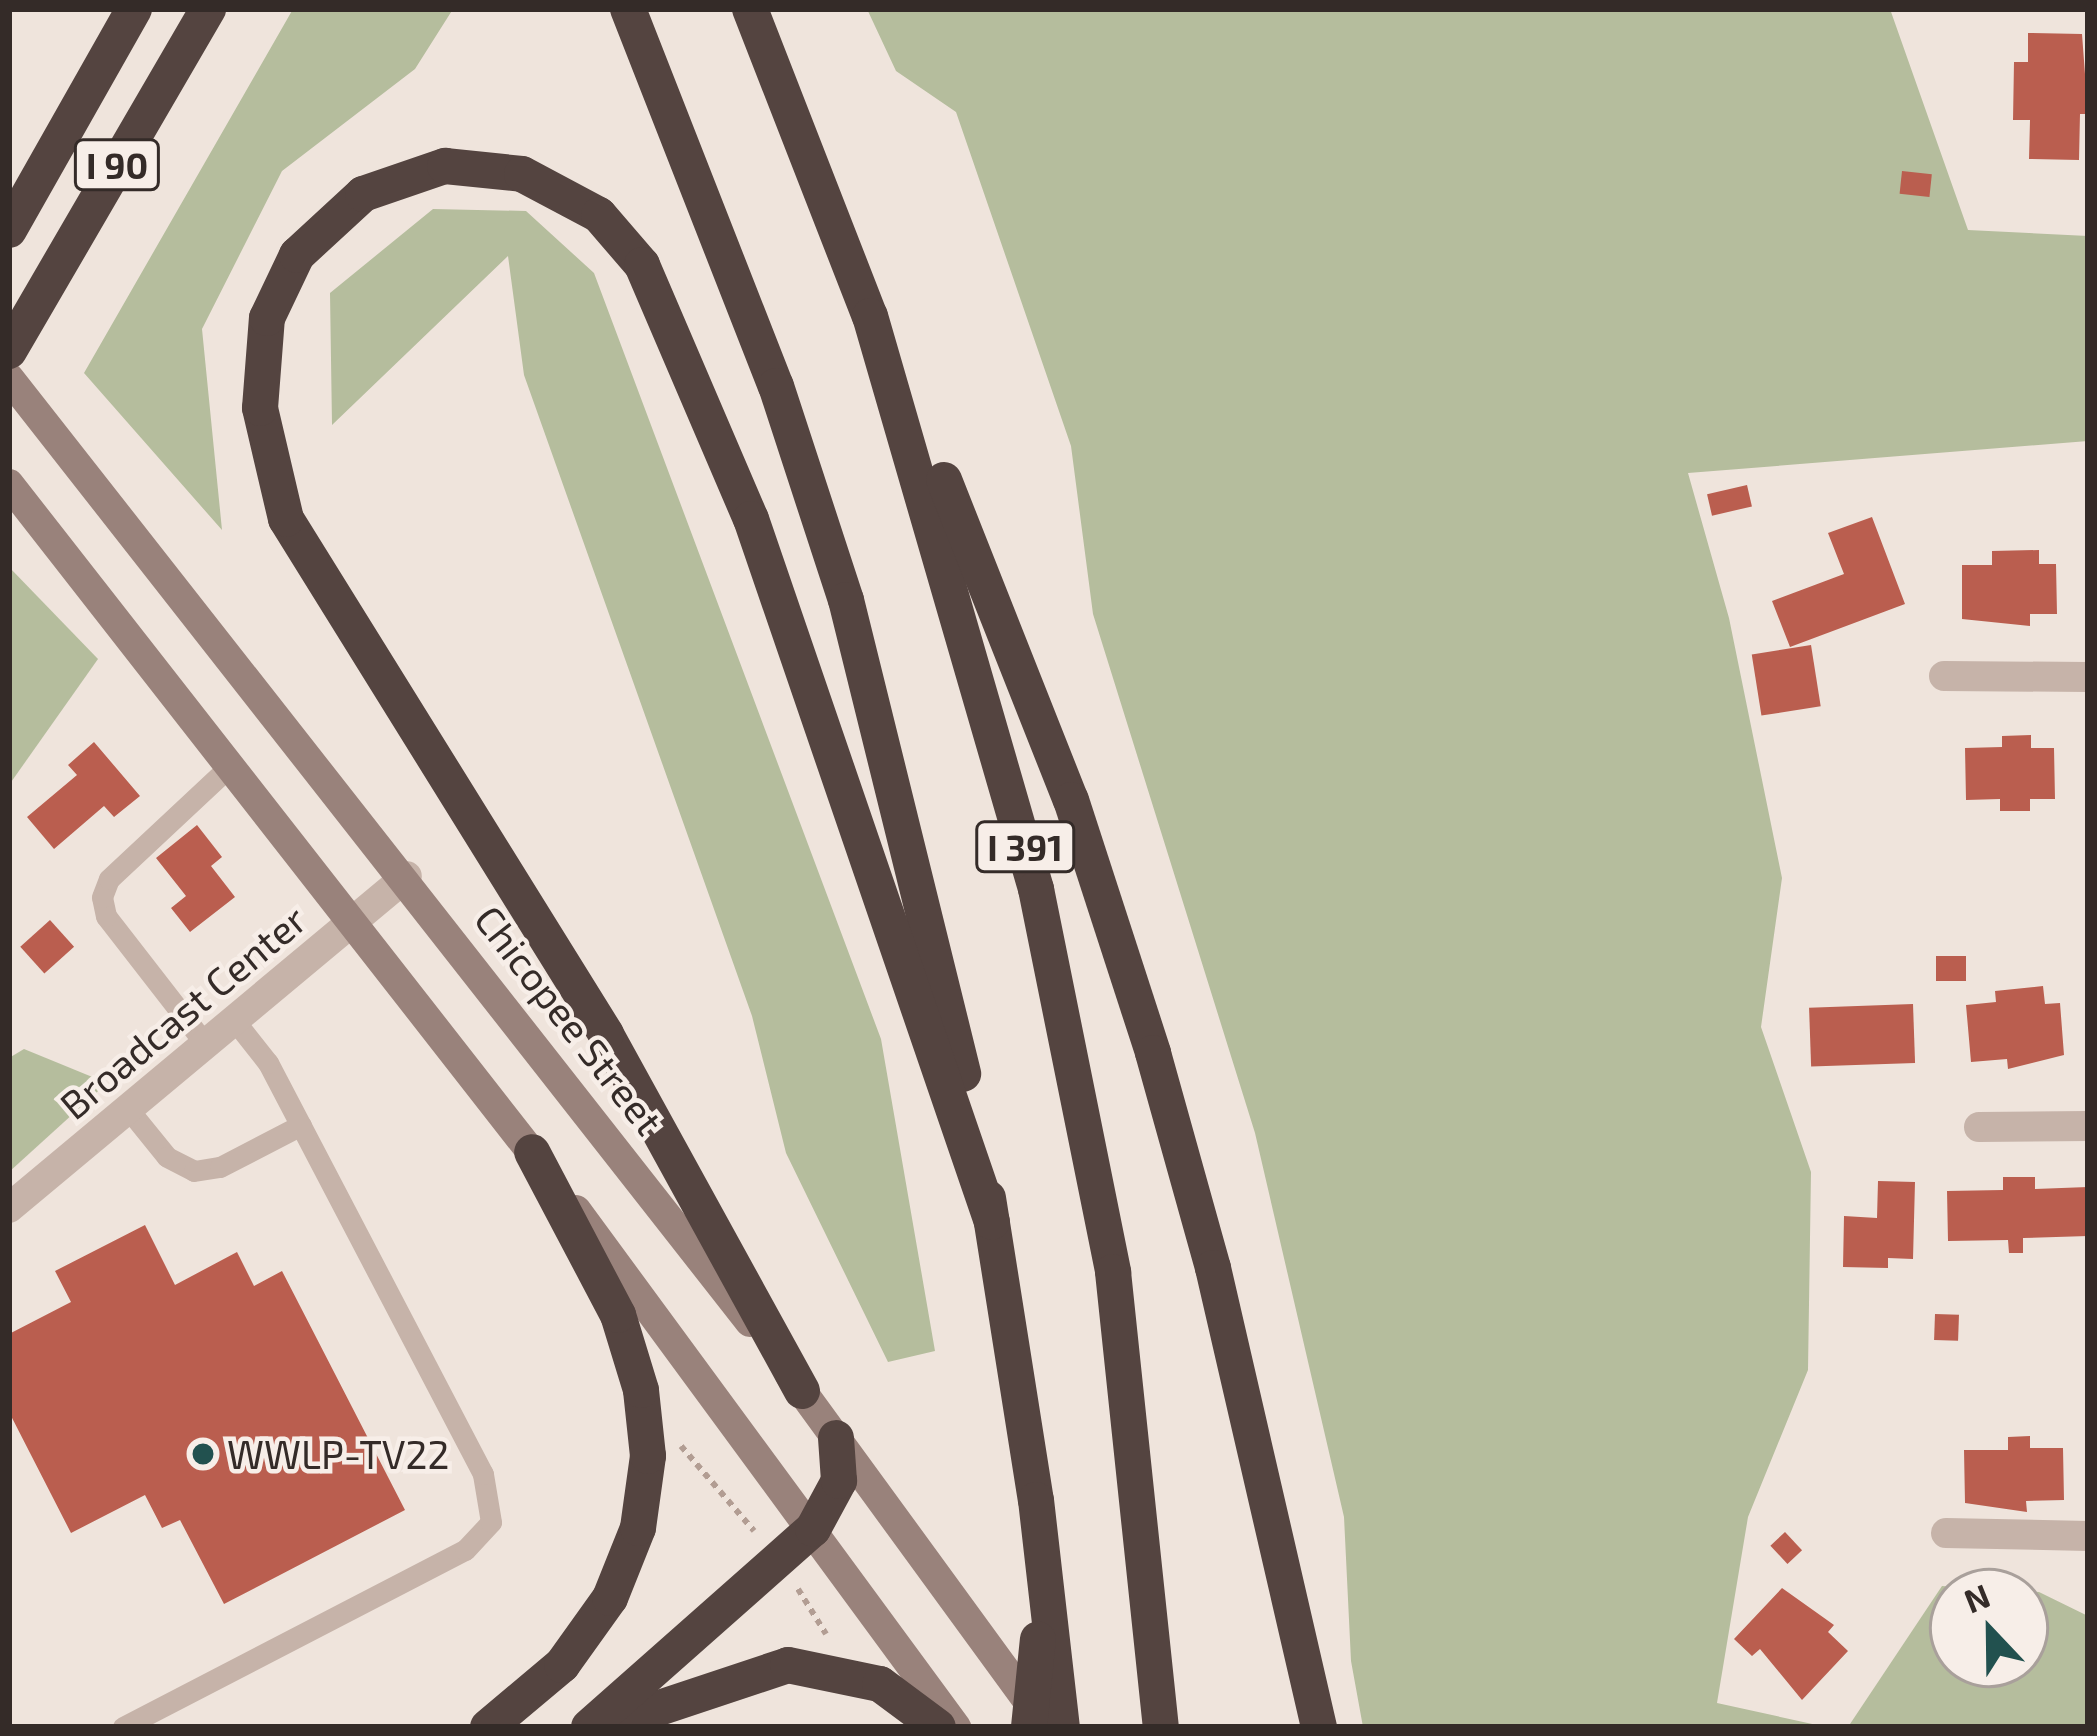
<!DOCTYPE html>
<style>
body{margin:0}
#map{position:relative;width:2097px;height:1736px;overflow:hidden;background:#efe4dc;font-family:"Exo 2",sans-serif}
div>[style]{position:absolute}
.green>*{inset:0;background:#b5bd9d}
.building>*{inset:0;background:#ba5e4f;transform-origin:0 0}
.path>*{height:6px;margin-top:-3px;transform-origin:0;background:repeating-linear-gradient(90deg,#b29d93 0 6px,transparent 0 12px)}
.lane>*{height:21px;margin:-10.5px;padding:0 10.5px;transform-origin:10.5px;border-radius:10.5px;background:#c6b3a9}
.street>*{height:30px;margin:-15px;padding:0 15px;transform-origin:15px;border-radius:15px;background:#c6b3a9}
.secondary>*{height:30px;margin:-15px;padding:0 15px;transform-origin:15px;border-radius:15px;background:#99827b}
.highway>*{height:36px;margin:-18px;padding:0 18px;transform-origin:18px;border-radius:18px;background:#544440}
.dots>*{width:33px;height:33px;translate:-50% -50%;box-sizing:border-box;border:6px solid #f7eee8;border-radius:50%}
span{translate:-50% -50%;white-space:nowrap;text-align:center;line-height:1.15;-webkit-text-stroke:9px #f7eee8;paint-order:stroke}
.shield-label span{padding:3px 9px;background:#f7eee8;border:3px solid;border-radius:9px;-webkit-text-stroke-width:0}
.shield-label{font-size:36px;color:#342b28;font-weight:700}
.street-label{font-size:39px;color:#342b28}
.poi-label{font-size:39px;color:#342b28}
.left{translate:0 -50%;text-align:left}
.frame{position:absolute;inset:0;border:12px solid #342b28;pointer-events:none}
.north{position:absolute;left:1929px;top:1568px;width:120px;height:120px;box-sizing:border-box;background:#f7eee8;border:3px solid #a9a09b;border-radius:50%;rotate:338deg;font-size:33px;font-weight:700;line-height:48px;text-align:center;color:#342b28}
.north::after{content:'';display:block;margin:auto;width:42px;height:54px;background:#22514f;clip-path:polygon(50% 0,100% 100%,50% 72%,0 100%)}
</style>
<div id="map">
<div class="green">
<div style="clip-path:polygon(293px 9px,453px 9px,415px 69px,282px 171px,202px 329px,222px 530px,84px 373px)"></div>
<div style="clip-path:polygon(867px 9px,1890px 9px,1968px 230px,2088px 236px,2088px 441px,1688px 473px,1729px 618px,1782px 878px,1761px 1027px,1811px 1172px,1808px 1370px,1748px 1517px,1717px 1703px,1826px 1727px,1363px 1727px,1351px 1661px,1344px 1517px,1255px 1133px,1093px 614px,1071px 446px,956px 112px,896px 71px)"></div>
<div style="clip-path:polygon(433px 209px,526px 211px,594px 273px,881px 1039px,935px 1351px,888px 1362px,786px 1153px,752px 1016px,524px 375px,508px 256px,332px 425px,330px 293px)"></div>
<div style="clip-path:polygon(9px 567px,98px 659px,9px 785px)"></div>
<div style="clip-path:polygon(24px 1049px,107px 1083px,9px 1172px,9px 1058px)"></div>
<div style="clip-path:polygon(evenodd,1942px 1586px,2039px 1592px,2088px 1616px,2088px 1727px,1848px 1727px,1942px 1586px,2025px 1592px,2025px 1664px,1953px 1664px,1953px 1592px,2025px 1592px)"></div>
</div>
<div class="building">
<div style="clip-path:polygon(2028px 33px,2082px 34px,2088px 114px,2080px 114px,2079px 160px,2029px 159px,2030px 120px,2013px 120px,2014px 62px,2028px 62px)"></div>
<div style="left:1902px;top:171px;width:30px;height:23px;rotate:6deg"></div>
<div style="left:1747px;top:485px;width:22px;height:41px;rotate:77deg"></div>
<div style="clip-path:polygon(1872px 517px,1905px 604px,1790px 647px,1772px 601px,1844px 574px,1828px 533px)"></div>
<div style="clip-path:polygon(2039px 550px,2039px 564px,2056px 564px,2057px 614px,2030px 614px,2030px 626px,1962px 619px,1962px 565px,1992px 565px,1992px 551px)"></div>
<div style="left:1811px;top:645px;width:62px;height:60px;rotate:81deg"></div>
<div style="clip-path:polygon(2031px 735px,2031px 748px,2054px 748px,2055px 799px,2030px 799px,2030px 811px,2000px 811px,2000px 799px,1966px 800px,1965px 748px,2002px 747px,2002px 736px)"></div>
<div style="clip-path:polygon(94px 742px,140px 796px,114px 817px,104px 806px,54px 849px,27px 817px,77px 775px,68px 765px)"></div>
<div style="clip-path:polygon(197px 825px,222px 857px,211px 866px,235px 897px,190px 932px,171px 908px,186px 896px,156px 858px)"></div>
<div style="left:50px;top:920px;width:36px;height:40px;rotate:48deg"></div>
<div style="left:1966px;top:956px;width:25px;height:30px;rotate:90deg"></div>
<div style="clip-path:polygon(2043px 986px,2045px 1004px,2060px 1003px,2064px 1055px,2008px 1069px,2007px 1059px,1971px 1062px,1966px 1005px,1996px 1002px,1995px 991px)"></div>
<div style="left:1913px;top:1004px;width:59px;height:104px;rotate:88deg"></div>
<div style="clip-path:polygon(2003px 1177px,2035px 1177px,2035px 1189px,2088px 1187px,2088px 1236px,2023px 1238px,2023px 1253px,2009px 1253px,2008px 1240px,1948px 1241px,1947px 1191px,2003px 1190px)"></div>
<div style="clip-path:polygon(1878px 1181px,1915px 1182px,1913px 1259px,1888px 1258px,1888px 1268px,1843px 1267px,1844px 1216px,1877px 1218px)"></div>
<div style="clip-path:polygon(145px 1225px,175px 1285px,237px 1252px,254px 1286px,282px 1271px,405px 1510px,224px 1604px,180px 1520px,162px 1528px,145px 1495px,71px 1533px,9px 1412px,9px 1334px,71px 1302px,55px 1271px)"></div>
<div style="left:1935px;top:1314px;width:24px;height:26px;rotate:2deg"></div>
<div style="clip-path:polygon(2030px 1436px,2030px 1448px,2063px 1448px,2064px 1500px,2026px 1501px,2027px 1512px,1965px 1503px,1964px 1450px,2008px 1450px,2008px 1437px)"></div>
<div style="left:1785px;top:1532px;width:25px;height:20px;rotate:47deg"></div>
<div style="clip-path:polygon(1782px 1588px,1834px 1625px,1828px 1632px,1848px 1651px,1802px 1700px,1760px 1649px,1752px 1656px,1734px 1639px)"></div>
</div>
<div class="path">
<div style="left:681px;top:1446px;width:112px;rotate:49.3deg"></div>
<div style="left:798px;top:1589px;width:53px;rotate:58.1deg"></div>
</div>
<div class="lane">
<div style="left:206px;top:1045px;width:163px;rotate:-127.8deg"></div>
<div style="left:106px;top:916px;width:19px;rotate:-102deg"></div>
<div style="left:102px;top:897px;width:19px;rotate:-69deg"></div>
<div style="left:109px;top:879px;width:168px;rotate:-43.1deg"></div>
<div style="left:129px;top:1110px;width:60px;rotate:51deg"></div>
<div style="left:167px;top:1157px;width:30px;rotate:27deg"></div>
<div style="left:194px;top:1171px;width:26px;rotate:-9deg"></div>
<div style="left:220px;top:1167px;width:91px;rotate:-27.4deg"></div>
<div style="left:123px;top:1727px;width:385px;rotate:-27.4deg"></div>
<div style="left:465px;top:1550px;width:38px;rotate:-47deg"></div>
<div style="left:491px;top:1522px;width:49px;rotate:-99.5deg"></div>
<div style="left:483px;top:1474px;width:464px;rotate:-117.6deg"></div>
<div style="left:268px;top:1063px;width:55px;rotate:-128.3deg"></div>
</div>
<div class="street">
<div style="left:1944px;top:676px;width:144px;rotate:0.4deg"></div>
<div style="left:1979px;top:1127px;width:109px;rotate:-0.5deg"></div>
<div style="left:9px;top:1208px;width:518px;rotate:-39.83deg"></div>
<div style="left:1946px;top:1533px;width:142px;rotate:1.2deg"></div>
</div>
<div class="secondary">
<div style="left:9px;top:378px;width:1200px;rotate:51.87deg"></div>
<div style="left:9px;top:484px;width:867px;rotate:51.98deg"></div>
<div style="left:576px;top:1210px;width:642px;rotate:53.68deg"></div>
<div style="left:790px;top:1375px;width:419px;rotate:53.9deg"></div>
</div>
<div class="highway">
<div style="left:628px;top:9px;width:405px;rotate:68.6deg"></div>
<div style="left:776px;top:386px;width:225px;rotate:71.9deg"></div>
<div style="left:846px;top:600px;width:488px;rotate:76.1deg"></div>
<div style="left:750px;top:9px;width:330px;rotate:68.7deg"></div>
<div style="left:870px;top:316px;width:597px;rotate:73.84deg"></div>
<div style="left:1036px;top:889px;width:391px;rotate:78.6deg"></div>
<div style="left:1113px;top:1272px;width:458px;rotate:84deg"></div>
<div style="left:9px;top:230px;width:254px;rotate:-60.5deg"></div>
<div style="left:9px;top:351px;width:396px;rotate:-59.8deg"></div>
<div style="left:944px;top:480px;width:344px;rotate:68.4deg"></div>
<div style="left:1071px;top:800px;width:266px;rotate:72deg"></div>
<div style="left:1153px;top:1053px;width:223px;rotate:74.4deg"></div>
<div style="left:1213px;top:1268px;width:471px;rotate:77deg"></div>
<div style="left:988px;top:1198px;width:306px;rotate:81deg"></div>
<div style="left:1036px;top:1500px;width:228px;rotate:83.5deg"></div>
<div style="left:802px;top:1391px;width:407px;rotate:-118.8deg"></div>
<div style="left:606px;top:1034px;width:606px;rotate:-121.86deg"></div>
<div style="left:286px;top:519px;width:114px;rotate:-103.2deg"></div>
<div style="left:260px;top:408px;width:90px;rotate:-85.6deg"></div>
<div style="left:267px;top:318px;width:70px;rotate:-64.5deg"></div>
<div style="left:297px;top:255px;width:90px;rotate:-42.7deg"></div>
<div style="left:363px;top:194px;width:87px;rotate:-18.9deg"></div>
<div style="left:445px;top:166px;width:77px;rotate:5.9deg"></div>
<div style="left:522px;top:174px;width:87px;rotate:28deg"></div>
<div style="left:599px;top:215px;width:66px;rotate:49.3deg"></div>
<div style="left:642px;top:265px;width:276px;rotate:66.8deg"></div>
<div style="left:751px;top:519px;width:743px;rotate:71.08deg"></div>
<div style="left:614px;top:1723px;width:183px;rotate:-18.4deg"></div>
<div style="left:788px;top:1665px;width:94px;rotate:11.7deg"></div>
<div style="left:880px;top:1684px;width:72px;rotate:36.6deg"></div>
<div style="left:488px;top:1727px;width:97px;rotate:-40deg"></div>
<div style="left:562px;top:1665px;width:82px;rotate:-54.4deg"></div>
<div style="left:610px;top:1598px;width:75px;rotate:-68.2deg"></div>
<div style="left:638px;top:1528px;width:73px;rotate:-82.1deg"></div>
<div style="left:648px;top:1456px;width:66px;rotate:-96.1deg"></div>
<div style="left:641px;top:1390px;width:78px;rotate:-107deg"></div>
<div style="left:618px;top:1315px;width:184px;rotate:-117.8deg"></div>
<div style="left:589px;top:1727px;width:299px;rotate:-41.5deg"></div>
<div style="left:813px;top:1529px;width:55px;rotate:-61.6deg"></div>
<div style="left:839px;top:1481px;width:43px;rotate:-94deg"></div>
<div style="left:1029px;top:1727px;width:88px;rotate:-84.2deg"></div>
</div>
<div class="dots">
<div style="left:203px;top:1454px;background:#22514f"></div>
</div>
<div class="shield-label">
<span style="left:117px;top:165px">I 90</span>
<span style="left:1025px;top:847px">I 391</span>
</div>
<div class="street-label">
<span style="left:183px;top:1012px;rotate:-40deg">Broadcast Center</span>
<span style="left:569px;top:1020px;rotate:52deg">Chicopee Street</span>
</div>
<div class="poi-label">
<span class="left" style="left:227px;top:1454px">WWLP-TV22</span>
</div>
<div class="frame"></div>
<div class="north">N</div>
</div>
